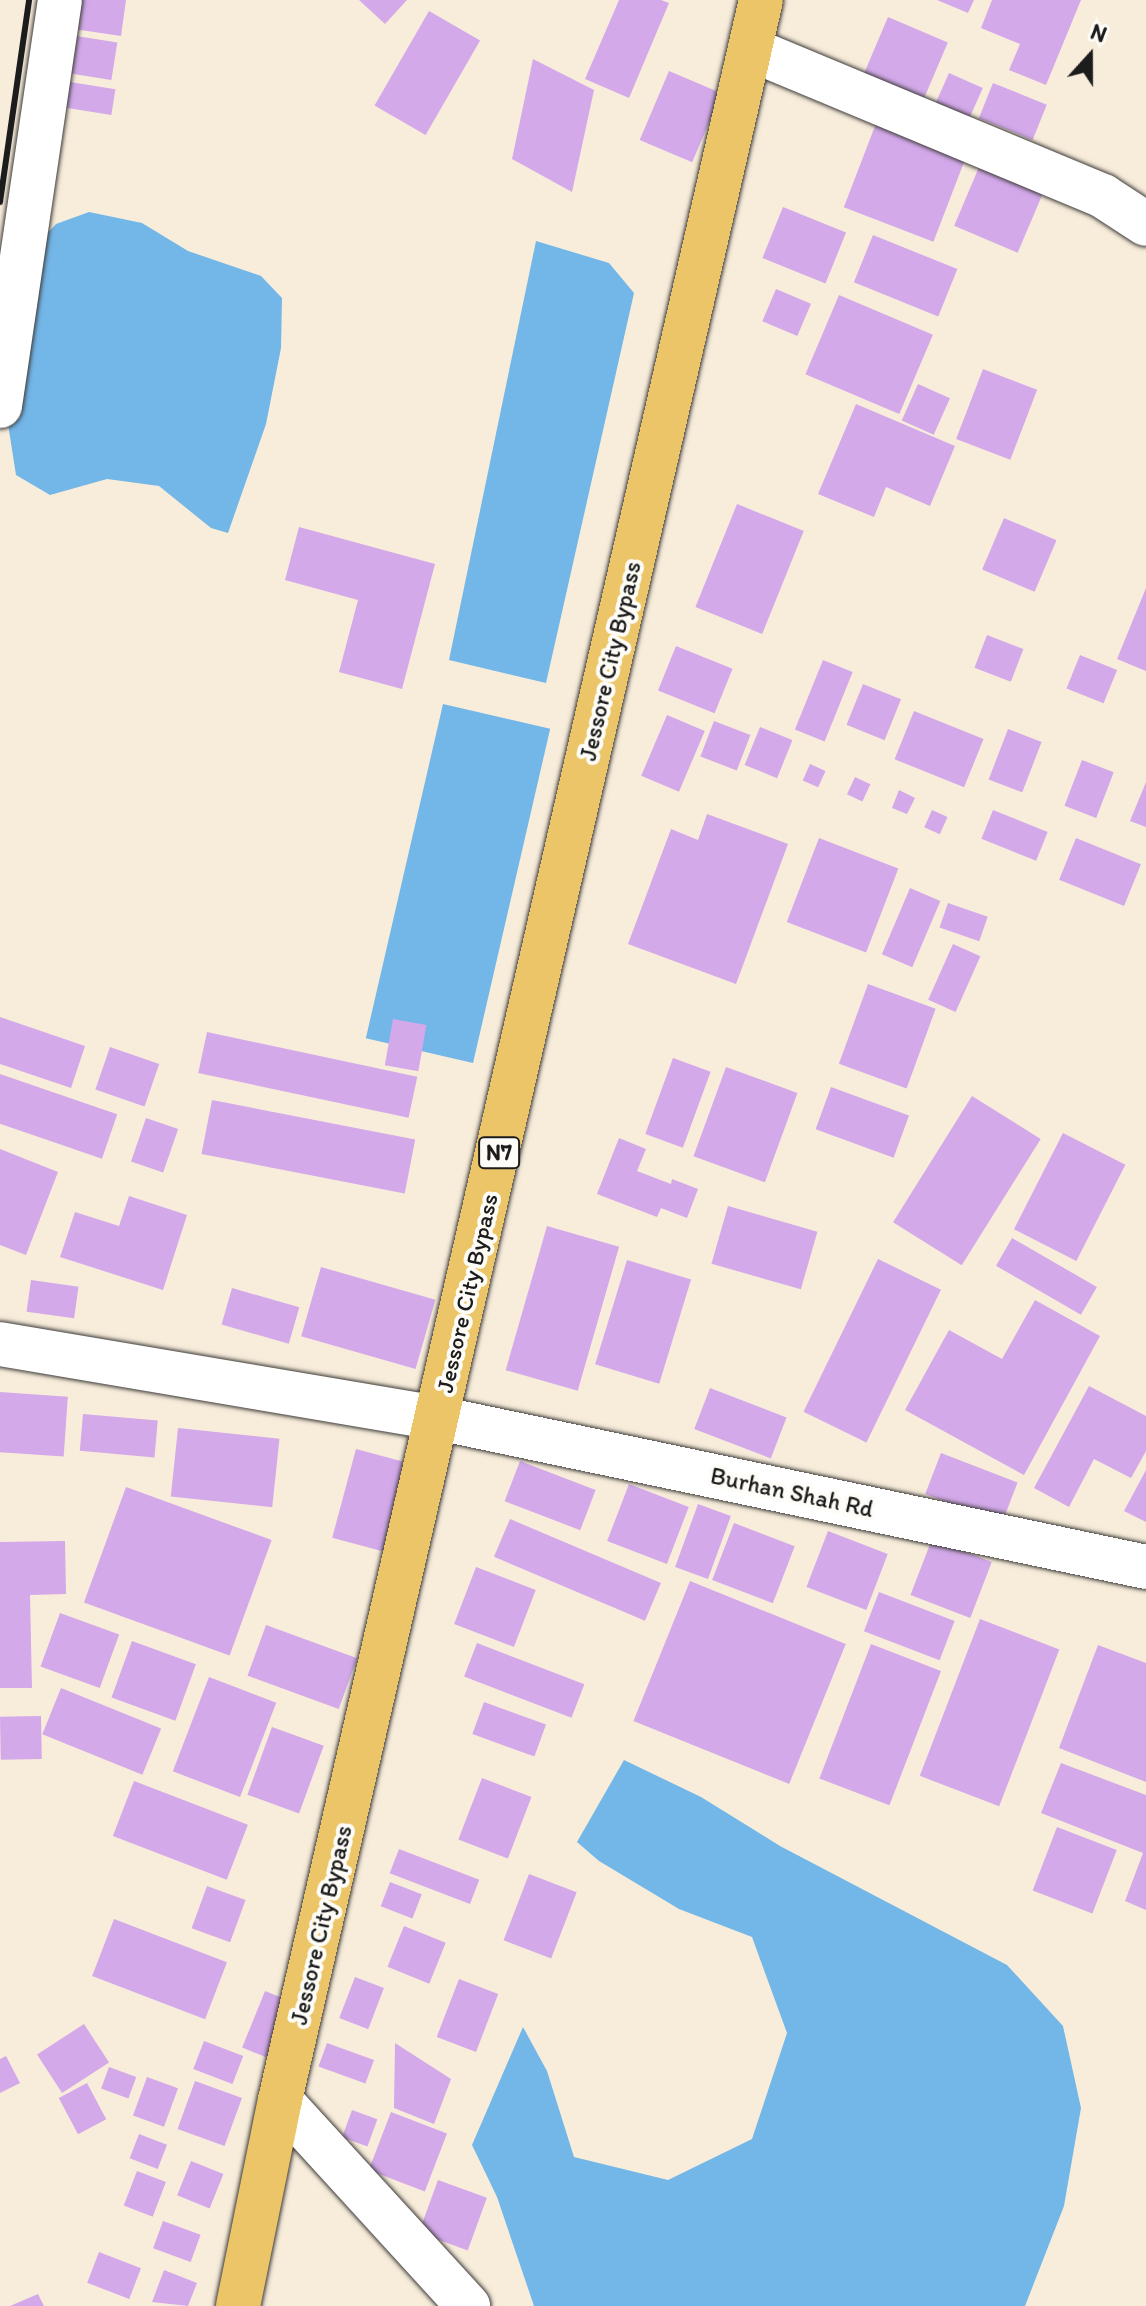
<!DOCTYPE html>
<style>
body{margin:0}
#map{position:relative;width:1146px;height:2306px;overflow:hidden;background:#f8eddb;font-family:Itim,sans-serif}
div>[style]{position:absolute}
.water>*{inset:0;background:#73b6e8;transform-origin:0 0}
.building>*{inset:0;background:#d3a9ea;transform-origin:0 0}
.roads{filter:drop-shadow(0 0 2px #3d3b39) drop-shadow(0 0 2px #3d3b39)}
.minor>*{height:44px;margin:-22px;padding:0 22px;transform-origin:22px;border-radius:22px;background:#fff}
.highway>*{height:44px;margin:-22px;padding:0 22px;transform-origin:22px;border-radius:22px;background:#edc569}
.rail>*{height:6px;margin:-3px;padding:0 3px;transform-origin:3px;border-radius:3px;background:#1c1c1c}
span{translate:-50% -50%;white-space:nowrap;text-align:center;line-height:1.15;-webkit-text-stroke:8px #fdfcf7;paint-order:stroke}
.shield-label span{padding:2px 6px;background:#fdfcf7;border:2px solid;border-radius:6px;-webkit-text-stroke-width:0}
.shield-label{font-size:22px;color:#1c1c1c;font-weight:700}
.street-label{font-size:24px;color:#1c1c1c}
.north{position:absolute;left:1050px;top:16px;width:80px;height:80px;-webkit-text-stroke:6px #fdfcf7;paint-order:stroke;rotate:21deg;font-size:22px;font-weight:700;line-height:32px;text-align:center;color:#1c1c1c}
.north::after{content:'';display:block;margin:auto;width:28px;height:36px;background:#1c1c1c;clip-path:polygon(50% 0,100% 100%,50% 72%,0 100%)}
</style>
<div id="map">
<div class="water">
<div style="clip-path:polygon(89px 212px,142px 223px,188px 251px,261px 276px,282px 298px,281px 348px,266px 424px,228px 533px,211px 528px,159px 486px,107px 479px,50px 495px,16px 475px,8px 424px,41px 240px,56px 224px)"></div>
<div style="clip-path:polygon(536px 241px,609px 263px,634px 293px,546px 683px,449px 660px)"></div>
<div style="left:443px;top:704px;width:110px;height:343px;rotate:13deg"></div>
<div style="clip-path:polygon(624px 1760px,701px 1797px,780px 1846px,1007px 1965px,1063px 2026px,1081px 2108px,1064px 2206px,1025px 2306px,534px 2306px,497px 2197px,472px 2145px,523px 2027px,547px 2071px,574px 2157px,668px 2180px,752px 2139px,787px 2033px,752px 1937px,679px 1909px,599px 1861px,577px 1842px)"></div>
</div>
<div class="building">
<div style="clip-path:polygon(71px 0,126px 0,121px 36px,67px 28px)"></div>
<div style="clip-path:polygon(359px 0,407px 0,385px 24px)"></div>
<div style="clip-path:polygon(619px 0,661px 0,669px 3px,629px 98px,585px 79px)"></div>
<div style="clip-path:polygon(937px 0,974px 0,968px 13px)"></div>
<div style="clip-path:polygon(992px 0,1081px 0,1046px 85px,1009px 70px,1020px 44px,981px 28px)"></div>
<div style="left:429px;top:11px;width:59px;height:109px;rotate:30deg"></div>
<div style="left:888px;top:17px;width:65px;height:76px;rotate:23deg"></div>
<div style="left:64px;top:34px;width:54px;height:38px;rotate:9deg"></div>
<div style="clip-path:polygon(533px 59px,594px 90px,572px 192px,512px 159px)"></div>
<div style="left:669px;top:71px;width:57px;height:75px;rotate:23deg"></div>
<div style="left:949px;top:73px;width:37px;height:35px;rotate:24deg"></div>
<div style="left:70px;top:82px;width:46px;height:26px;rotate:9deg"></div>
<div style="left:993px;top:83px;width:58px;height:38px;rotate:22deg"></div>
<div style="left:880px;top:113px;width:96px;height:101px;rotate:21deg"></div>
<div style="left:985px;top:153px;width:69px;height:79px;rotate:23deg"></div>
<div style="left:783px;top:207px;width:68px;height:55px;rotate:22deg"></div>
<div style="left:873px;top:235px;width:91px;height:51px;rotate:22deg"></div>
<div style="left:776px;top:289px;width:38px;height:35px;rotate:23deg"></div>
<div style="left:839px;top:295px;width:102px;height:86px;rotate:23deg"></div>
<div style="left:983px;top:369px;width:58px;height:75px;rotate:21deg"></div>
<div style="left:918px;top:384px;width:35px;height:40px;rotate:24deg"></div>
<div style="clip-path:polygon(856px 404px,955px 446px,930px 506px,886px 487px,874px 517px,818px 494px)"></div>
<div style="left:737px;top:504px;width:72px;height:111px;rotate:22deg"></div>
<div style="left:1004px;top:518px;width:57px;height:56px;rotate:23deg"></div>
<div style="clip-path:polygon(299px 527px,435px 564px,402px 689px,339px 672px,358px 600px,285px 580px)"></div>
<div style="clip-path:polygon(1146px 588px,1146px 671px,1117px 659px)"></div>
<div style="left:987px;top:635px;width:39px;height:35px;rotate:21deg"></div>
<div style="left:676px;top:646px;width:61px;height:48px;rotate:22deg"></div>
<div style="left:1080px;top:655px;width:40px;height:36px;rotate:22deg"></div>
<div style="left:823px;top:660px;width:32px;height:75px;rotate:22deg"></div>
<div style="left:863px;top:684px;width:41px;height:44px;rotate:22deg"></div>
<div style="left:914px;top:711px;width:75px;height:52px;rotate:22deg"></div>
<div style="left:667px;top:715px;width:41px;height:66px;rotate:23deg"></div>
<div style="left:714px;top:721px;width:39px;height:38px;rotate:21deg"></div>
<div style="left:760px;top:727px;width:35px;height:41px;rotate:22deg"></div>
<div style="left:1008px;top:729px;width:36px;height:54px;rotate:21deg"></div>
<div style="left:1082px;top:760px;width:34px;height:49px;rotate:21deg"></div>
<div style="left:810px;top:764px;width:17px;height:18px;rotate:24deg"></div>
<div style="left:855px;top:777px;width:17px;height:19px;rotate:25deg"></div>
<div style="clip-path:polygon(1146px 782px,1146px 827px,1130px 821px)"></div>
<div style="clip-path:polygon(899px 790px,915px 798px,907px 814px,892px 808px)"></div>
<div style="left:932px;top:810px;width:17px;height:19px;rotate:24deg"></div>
<div style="left:993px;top:810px;width:59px;height:31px;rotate:22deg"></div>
<div style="clip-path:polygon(707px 814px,788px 844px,736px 984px,628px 944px,671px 829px,698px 840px)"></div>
<div style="left:819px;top:838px;width:85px;height:90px;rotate:21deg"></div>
<div style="left:1076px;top:838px;width:70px;height:45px;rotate:22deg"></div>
<div style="left:910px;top:888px;width:33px;height:72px;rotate:23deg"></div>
<div style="left:948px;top:903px;width:42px;height:26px;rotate:19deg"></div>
<div style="left:953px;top:944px;width:30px;height:61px;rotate:24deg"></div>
<div style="left:868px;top:984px;width:72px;height:85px;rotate:20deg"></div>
<div style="clip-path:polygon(0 1017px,85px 1046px,71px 1088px,0 1064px)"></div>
<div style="left:393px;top:1019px;width:34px;height:47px;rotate:10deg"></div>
<div style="left:207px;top:1032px;width:215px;height:42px;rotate:12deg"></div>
<div style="left:110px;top:1047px;width:52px;height:45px;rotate:19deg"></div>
<div style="left:673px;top:1058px;width:40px;height:81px;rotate:20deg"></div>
<div style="left:726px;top:1067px;width:76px;height:95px;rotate:20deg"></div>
<div style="left:0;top:1074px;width:124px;height:47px;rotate:19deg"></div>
<div style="left:831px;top:1087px;width:83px;height:45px;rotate:20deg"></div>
<div style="left:972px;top:1096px;width:81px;height:149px;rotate:32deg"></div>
<div style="left:212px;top:1100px;width:207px;height:55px;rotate:11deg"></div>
<div style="left:146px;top:1118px;width:34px;height:46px;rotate:19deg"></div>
<div style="left:1063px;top:1133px;width:70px;height:108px;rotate:27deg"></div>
<div style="clip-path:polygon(619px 1138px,646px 1149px,637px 1171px,671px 1184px,672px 1179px,698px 1189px,687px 1218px,661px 1208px,657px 1217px,597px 1194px)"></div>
<div style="clip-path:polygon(0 1149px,58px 1172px,26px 1255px,0 1245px)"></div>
<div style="clip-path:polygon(129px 1196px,187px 1215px,163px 1290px,60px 1257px,75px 1212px,119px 1226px)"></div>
<div style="left:728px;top:1206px;width:93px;height:60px;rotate:16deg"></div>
<div style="left:547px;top:1226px;width:75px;height:150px;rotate:16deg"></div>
<div style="left:1012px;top:1238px;width:98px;height:32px;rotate:30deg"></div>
<div style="left:878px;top:1259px;width:70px;height:170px;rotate:26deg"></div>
<div style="left:627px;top:1260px;width:67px;height:109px;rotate:17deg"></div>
<div style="left:321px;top:1267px;width:119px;height:72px;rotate:16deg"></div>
<div style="left:31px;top:1280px;width:48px;height:32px;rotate:8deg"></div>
<div style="left:232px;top:1288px;width:70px;height:38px;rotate:16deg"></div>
<div style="clip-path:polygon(1035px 1300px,1100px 1336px,1024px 1475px,905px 1410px,949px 1330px,1002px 1359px)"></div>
<div style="clip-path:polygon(1089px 1386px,1146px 1416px,1146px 1451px,1131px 1478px,1094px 1459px,1069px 1507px,1034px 1488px)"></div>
<div style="left:710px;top:1388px;width:82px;height:44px;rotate:21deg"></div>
<div style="left:0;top:1392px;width:68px;height:60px;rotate:4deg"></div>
<div style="left:83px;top:1414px;width:75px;height:37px;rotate:5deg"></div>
<div style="left:178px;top:1428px;width:102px;height:69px;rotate:6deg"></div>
<div style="left:356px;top:1449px;width:57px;height:92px;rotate:15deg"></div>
<div style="left:941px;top:1453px;width:82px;height:44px;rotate:21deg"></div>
<div style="left:520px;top:1461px;width:81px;height:43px;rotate:21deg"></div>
<div style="clip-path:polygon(1146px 1470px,1146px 1522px,1124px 1511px)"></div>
<div style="left:629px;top:1484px;width:64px;height:61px;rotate:21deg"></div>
<div style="left:126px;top:1487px;width:155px;height:123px;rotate:20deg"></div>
<div style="left:698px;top:1504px;width:35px;height:67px;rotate:20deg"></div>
<div style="left:510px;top:1519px;width:164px;height:41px;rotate:23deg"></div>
<div style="left:734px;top:1523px;width:65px;height:61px;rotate:21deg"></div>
<div style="left:828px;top:1531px;width:64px;height:60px;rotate:21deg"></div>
<div style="left:932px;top:1539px;width:64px;height:60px;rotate:21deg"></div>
<div style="clip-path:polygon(65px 1541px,66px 1594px,30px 1595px,32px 1688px,0 1688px,0 1542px)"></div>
<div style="left:476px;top:1567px;width:64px;height:61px;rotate:21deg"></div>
<div style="left:690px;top:1581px;width:168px;height:151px;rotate:22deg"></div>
<div style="left:879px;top:1592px;width:81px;height:42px;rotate:21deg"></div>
<div style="left:60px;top:1613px;width:63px;height:57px;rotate:20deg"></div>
<div style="left:980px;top:1619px;width:85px;height:168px;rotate:21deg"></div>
<div style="left:266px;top:1625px;width:97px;height:54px;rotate:20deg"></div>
<div style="left:132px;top:1641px;width:68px;height:60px;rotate:20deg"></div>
<div style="left:477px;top:1643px;width:115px;height:36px;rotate:21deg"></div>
<div style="left:871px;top:1644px;width:75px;height:144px;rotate:21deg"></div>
<div style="clip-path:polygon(1098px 1645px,1146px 1663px,1146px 1782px,1059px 1748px)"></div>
<div style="left:209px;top:1677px;width:72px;height:101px;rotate:21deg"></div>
<div style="left:61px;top:1688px;width:108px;height:50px;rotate:22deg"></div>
<div style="left:484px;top:1702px;width:66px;height:34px;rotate:20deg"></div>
<div style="left:41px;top:1716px;width:43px;height:41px;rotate:89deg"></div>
<div style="left:272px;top:1727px;width:55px;height:72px;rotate:20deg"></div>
<div style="clip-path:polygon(1061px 1763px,1146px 1795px,1146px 1910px,1125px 1901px,1143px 1853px,1041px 1813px)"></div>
<div style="left:482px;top:1778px;width:53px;height:66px;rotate:21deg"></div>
<div style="left:134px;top:1781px;width:122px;height:59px;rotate:21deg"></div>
<div style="left:1057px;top:1827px;width:64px;height:68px;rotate:21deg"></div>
<div style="left:399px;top:1849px;width:86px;height:26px;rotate:21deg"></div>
<div style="left:529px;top:1874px;width:51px;height:71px;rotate:21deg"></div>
<div style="left:390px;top:1882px;width:34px;height:26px;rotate:21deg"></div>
<div style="left:207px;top:1886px;width:41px;height:45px;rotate:20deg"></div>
<div style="left:114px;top:1919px;width:121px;height:61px;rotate:21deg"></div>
<div style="left:404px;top:1926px;width:45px;height:44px;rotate:22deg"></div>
<div style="left:355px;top:1977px;width:31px;height:44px;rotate:21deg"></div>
<div style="left:459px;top:1979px;width:42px;height:62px;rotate:21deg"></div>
<div style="left:265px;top:1991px;width:35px;height:61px;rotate:22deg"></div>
<div style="left:84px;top:2024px;width:46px;height:56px;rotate:57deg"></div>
<div style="left:204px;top:2041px;width:42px;height:30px;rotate:21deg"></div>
<div style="left:327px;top:2043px;width:50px;height:25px;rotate:20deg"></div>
<div style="clip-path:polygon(395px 2043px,451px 2079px,434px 2124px,394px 2108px)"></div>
<div style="clip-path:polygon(6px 2056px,20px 2083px,0 2093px,0 2059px)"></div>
<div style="left:109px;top:2067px;width:29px;height:23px;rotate:20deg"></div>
<div style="left:147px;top:2077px;width:33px;height:41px;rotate:20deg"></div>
<div style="left:195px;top:2081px;width:50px;height:51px;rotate:20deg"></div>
<div style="left:87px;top:2083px;width:41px;height:32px;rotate:62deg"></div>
<div style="left:352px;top:2110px;width:27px;height:29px;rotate:20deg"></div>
<div style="left:391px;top:2112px;width:60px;height:62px;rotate:21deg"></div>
<div style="left:139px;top:2134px;width:30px;height:26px;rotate:21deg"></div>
<div style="left:191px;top:2161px;width:35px;height:37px;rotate:22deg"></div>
<div style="left:137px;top:2171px;width:31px;height:37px;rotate:21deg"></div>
<div style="left:438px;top:2180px;width:52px;height:56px;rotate:20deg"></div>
<div style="left:163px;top:2221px;width:40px;height:29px;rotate:20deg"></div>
<div style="left:99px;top:2252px;width:45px;height:33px;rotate:21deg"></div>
<div style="clip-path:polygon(164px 2270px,197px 2283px,188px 2306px,152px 2302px)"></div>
<div style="clip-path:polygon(38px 2294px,44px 2306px,10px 2306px)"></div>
</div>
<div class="roads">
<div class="minor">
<div style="left:750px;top:49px;width:382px;rotate:22.6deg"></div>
<div style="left:1103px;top:196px;width:51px;rotate:33.1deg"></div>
<div style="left:0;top:406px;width:410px;rotate:-81.6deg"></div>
<div style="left:0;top:1344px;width:444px;rotate:9.6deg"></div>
<div style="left:438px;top:1418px;width:724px;rotate:11.88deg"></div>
<div style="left:280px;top:2100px;width:279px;rotate:47.6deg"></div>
</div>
<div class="highway">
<div style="left:238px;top:2306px;width:210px;rotate:-78.5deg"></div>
<div style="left:280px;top:2100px;width:2154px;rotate:-77.1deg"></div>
</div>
</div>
<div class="rail">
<div style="left:0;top:202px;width:204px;rotate:-81.8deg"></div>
</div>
<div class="shield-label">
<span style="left:499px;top:1153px">N7</span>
</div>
<div class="street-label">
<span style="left:610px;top:661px;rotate:-77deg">Jessore City Bypass</span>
<span style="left:467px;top:1293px;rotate:-77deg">Jessore City Bypass</span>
<span style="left:792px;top:1492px;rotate:12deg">Burhan Shah Rd</span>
<span style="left:321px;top:1925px;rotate:-77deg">Jessore City Bypass</span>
</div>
<div class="north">N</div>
</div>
